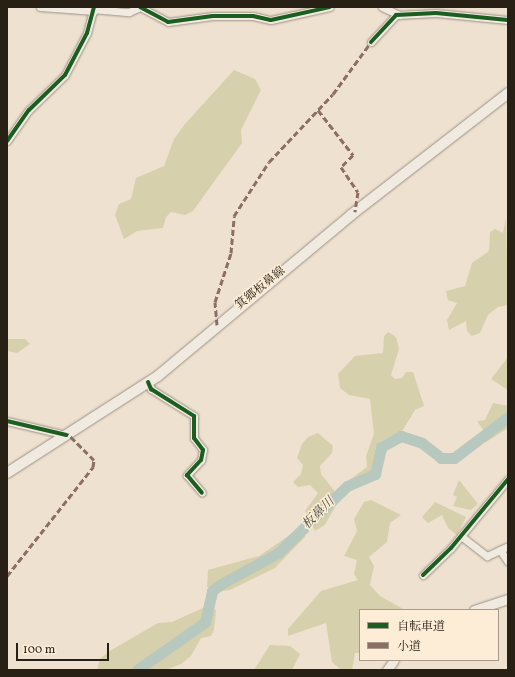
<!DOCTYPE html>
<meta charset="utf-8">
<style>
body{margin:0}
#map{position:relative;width:515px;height:677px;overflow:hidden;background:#efe1cf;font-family:Vollkorn,"Noto Serif JP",serif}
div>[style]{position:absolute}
.green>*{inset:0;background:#d7d0ac}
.river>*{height:11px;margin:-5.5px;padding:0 5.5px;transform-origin:5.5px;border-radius:5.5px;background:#b7c8be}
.roads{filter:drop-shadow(0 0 1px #9a9186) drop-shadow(0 0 1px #9a9186)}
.minor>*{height:7px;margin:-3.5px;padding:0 3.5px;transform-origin:3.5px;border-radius:3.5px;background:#f1eae0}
.tertiary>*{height:9px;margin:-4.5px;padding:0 4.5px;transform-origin:4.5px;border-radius:4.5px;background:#f1eae0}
.secondary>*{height:10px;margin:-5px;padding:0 5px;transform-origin:5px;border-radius:5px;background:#f1eae0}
.quiet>*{height:3px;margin-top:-1.5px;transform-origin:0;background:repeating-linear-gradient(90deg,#8d6e63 0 6px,transparent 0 9px)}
.cycleway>*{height:4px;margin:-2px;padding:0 2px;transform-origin:2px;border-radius:2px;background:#1b5e20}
span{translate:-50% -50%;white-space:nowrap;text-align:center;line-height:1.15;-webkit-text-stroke:3px #fdedd7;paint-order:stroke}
.street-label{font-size:12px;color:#292015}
.water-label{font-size:13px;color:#4c4f45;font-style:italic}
.frame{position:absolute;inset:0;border:8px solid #292015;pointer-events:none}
.legend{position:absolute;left:359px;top:609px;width:140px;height:52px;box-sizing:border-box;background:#fdedd7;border:1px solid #a89b89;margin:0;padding:5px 7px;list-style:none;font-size:12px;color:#292015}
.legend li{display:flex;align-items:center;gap:8px;height:20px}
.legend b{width:20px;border:1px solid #a89b89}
.scale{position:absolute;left:16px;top:643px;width:93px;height:18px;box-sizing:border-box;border:2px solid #292015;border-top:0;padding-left:5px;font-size:12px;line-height:14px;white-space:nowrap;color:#292015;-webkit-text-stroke:3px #fdedd7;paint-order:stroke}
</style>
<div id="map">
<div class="green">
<div style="clip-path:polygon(234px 70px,255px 79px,261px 90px,241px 130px,242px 143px,193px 211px,185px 215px,171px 212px,166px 217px,163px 228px,137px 231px,124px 239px,115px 215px,119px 204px,131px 199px,136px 178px,164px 166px,174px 139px,185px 124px)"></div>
<div style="clip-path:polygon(506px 217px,508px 305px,498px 307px,488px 315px,480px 333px,472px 336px,467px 331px,466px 321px,449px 330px,447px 320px,457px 303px,448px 300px,446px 291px,465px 286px,472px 263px,489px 251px,490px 232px,495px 229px,503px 233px)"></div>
<div style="clip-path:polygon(388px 332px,396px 337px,399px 349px,391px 375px,395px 379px,402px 378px,406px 372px,413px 372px,424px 406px,415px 410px,403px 430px,379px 442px,373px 470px,344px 490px,341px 486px,367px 467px,366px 456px,374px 434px,370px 399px,349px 395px,340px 388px,338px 374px,355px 356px,383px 353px,384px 336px)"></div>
<div style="clip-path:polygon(7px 339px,25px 339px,30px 344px,17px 353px,7px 351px)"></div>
<div style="clip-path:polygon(508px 357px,508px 390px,491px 379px)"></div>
<div style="clip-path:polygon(493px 403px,508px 406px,508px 428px,486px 442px,482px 439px,486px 434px,477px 421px,485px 420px)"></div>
<div style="clip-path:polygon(318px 433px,333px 446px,332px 453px,320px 466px,321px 474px,340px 498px,325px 525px,315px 531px,305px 511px,318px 493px,310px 485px,298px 487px,293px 482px,301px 474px,303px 465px,297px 458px,302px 444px,308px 437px)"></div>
<div style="clip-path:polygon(459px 480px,478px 504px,471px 510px,453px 506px,457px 497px,453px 495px)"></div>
<div style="clip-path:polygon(371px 500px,401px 515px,390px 523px,387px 542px,369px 557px,374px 566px,370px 585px,380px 596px,405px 610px,360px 610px,360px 653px,355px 653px,352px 670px,341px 670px,332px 662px,326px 623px,288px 636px,288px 629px,321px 591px,358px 580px,354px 574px,357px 560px,344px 556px,357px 531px,354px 519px,364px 502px)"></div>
<div style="clip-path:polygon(435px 502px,466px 517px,457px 535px,448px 528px,442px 515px,428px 523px,422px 517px)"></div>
<div style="clip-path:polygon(300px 528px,305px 537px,275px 568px,230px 590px,216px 592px,207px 587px,208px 570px,259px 556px)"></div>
<div style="clip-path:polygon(205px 607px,216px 610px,214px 630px,211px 636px,201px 638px,191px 656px,181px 664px,166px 670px,97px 670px,100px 659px,108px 652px,158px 623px,172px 622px)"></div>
<div style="clip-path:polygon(270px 645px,290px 646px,300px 654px,292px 670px,254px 670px)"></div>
</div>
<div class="river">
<div style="left:137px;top:670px;width:83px;rotate:-35.2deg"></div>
<div style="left:205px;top:622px;width:32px;rotate:-77deg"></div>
<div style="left:212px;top:591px;width:11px;rotate:-38deg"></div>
<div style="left:221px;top:584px;width:65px;rotate:-28.5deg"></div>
<div style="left:278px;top:553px;width:96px;rotate:-44.2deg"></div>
<div style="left:347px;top:486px;width:30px;rotate:-23deg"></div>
<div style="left:375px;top:474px;width:28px;rotate:-77deg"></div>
<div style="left:381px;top:447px;width:23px;rotate:-29deg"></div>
<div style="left:401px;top:436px;width:22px;rotate:18deg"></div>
<div style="left:422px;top:443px;width:24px;rotate:38deg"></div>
<div style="left:441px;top:458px;width:13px"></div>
<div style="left:454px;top:458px;width:68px;rotate:-37.2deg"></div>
</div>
<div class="roads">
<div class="minor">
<div style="left:40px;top:7px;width:54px;rotate:4.2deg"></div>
<div style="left:140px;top:7px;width:32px;rotate:28deg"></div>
<div style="left:168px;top:22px;width:45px;rotate:-7.6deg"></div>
<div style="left:213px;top:16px;width:40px"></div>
<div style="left:253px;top:16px;width:18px;rotate:13deg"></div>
<div style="left:271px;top:20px;width:60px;rotate:-12.4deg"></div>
<div style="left:382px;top:7px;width:19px;rotate:25deg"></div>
<div style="left:92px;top:9px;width:37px;rotate:5deg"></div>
<div style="left:129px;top:12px;width:12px;rotate:-24deg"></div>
<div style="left:371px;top:42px;width:37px;rotate:-47deg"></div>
<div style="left:396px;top:15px;width:40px;rotate:-2.9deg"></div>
<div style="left:436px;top:13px;width:72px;rotate:5.6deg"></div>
<div style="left:7px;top:141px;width:38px;rotate:-55deg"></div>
<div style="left:29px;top:110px;width:50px;rotate:-44.2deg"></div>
<div style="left:65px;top:75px;width:47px;rotate:-62.4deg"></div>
<div style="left:87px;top:33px;width:27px;rotate:-75deg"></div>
<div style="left:148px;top:382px;width:8px;rotate:67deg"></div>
<div style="left:151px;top:389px;width:51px;rotate:32.1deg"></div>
<div style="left:194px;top:416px;width:22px;rotate:90deg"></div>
<div style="left:194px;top:438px;width:15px;rotate:53deg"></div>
<div style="left:203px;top:450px;width:10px;rotate:101deg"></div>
<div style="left:201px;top:460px;width:21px;rotate:133deg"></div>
<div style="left:187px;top:475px;width:23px;rotate:50deg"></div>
<div style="left:7px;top:421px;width:61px;rotate:13.3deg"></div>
<div style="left:461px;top:536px;width:33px;rotate:38deg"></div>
<div style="left:487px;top:556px;width:23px;rotate:-25deg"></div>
<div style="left:500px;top:550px;width:14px;rotate:56deg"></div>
<div style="left:423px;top:575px;width:39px;rotate:-44deg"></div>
<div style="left:451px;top:548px;width:89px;rotate:-50.4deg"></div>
</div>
<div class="tertiary">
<div style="left:474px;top:610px;width:36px;rotate:-18deg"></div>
<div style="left:387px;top:670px;width:12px;rotate:-55deg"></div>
</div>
<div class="secondary">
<div style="left:7px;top:473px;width:179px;rotate:-32.7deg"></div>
<div style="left:158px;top:376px;width:251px;rotate:-39.8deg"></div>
<div style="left:351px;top:215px;width:199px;rotate:-37.8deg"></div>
</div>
</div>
<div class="quiet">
<div style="left:318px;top:110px;width:57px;rotate:52.1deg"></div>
<div style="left:353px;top:155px;width:17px;rotate:135deg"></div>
<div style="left:341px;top:167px;width:30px;rotate:56deg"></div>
<div style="left:358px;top:192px;width:20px;rotate:99deg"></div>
<div style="left:217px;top:325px;width:23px;rotate:-95deg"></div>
<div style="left:215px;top:302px;width:52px;rotate:-71.9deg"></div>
<div style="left:231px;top:253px;width:37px;rotate:-85deg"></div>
<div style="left:234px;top:216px;width:64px;rotate:-57.1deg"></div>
<div style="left:269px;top:162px;width:93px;rotate:-46.7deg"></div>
<div style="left:333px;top:94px;width:64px;rotate:-53.8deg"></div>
<div style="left:7px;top:576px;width:139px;rotate:-51.7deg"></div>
<div style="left:93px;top:467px;width:7px;rotate:-82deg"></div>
<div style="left:94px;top:460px;width:37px;rotate:-135deg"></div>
</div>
<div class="cycleway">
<div style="left:140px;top:7px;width:32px;rotate:28deg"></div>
<div style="left:168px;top:22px;width:45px;rotate:-7.6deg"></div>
<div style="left:213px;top:16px;width:40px"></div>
<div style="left:253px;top:16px;width:18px;rotate:13deg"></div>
<div style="left:271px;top:20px;width:60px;rotate:-12.4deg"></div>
<div style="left:371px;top:42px;width:37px;rotate:-47deg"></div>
<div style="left:396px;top:15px;width:40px;rotate:-2.9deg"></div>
<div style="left:436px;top:13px;width:72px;rotate:5.6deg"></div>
<div style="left:7px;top:141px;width:38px;rotate:-55deg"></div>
<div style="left:29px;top:110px;width:50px;rotate:-44.2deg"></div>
<div style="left:65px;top:75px;width:47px;rotate:-62.4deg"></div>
<div style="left:87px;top:33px;width:27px;rotate:-75deg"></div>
<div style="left:148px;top:382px;width:8px;rotate:67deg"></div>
<div style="left:151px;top:389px;width:51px;rotate:32.1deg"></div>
<div style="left:194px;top:416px;width:22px;rotate:90deg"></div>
<div style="left:194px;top:438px;width:15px;rotate:53deg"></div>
<div style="left:203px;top:450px;width:10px;rotate:101deg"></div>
<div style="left:201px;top:460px;width:21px;rotate:133deg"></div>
<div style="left:187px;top:475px;width:23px;rotate:50deg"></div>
<div style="left:7px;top:421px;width:61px;rotate:13.3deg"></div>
<div style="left:423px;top:575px;width:39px;rotate:-44deg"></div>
<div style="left:451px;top:548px;width:89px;rotate:-50.4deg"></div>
</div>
<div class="street-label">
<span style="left:261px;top:289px;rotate:-39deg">箕郷板鼻線</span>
</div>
<div class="water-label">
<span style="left:319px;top:514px;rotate:-45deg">板鼻川</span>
</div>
<div class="frame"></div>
<ul class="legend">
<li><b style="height:5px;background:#1b5e20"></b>自転車道</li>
<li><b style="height:5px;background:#8d6e63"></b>小道</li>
</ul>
<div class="scale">100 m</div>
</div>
